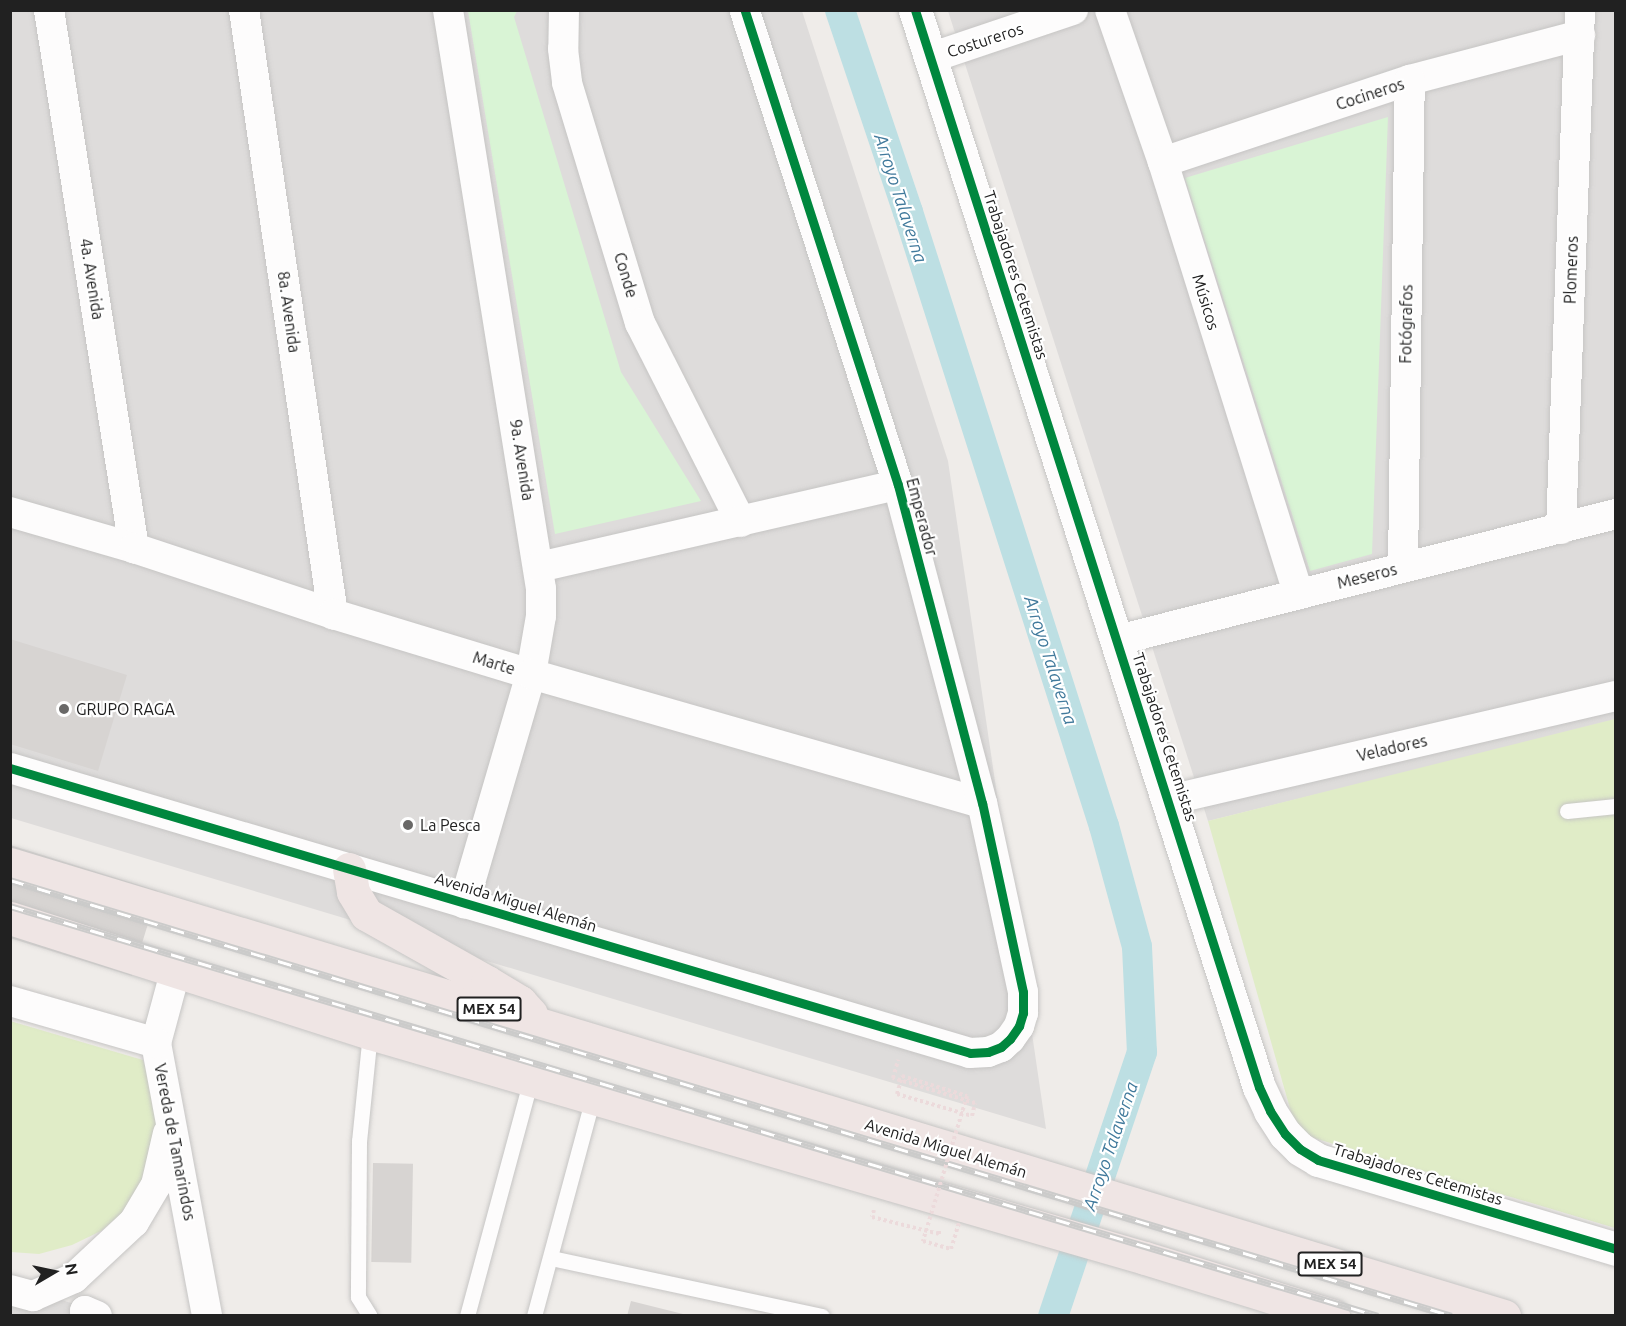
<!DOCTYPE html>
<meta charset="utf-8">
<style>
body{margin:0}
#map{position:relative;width:1626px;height:1326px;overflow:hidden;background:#efece9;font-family:Ubuntu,sans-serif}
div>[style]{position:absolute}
.residential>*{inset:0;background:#dedcdb}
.grass>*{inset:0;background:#e0ecc7}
.park>*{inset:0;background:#d9f4d5}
.canal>*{height:30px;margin:-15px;padding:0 15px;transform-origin:15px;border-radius:15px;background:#bddfe3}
.building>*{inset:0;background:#d7d4d2;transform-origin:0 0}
.path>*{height:4px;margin-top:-2px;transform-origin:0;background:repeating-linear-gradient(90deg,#ecdadb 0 3px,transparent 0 6px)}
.roads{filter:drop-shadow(0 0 2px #c6c5c4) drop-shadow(0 0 2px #c6c5c4)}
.service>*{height:15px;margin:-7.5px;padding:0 7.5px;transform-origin:7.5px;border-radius:7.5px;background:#fdfcfc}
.minor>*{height:30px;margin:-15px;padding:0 15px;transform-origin:15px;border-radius:15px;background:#fdfcfc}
.tertiary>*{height:33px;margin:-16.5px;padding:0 16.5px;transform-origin:16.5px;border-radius:16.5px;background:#fdfcfc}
.trunk>*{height:33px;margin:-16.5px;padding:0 16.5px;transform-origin:16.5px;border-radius:16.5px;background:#efe5e4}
.rail>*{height:7px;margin-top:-3.5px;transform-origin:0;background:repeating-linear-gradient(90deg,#fff 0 14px,#cbcbca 0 28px);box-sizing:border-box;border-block:2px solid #cbcbca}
.path-bridge>*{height:4px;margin-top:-2px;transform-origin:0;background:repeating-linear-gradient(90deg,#ecdadb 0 3px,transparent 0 6px)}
.cycleway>*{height:9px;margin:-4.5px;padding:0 4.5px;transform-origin:4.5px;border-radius:4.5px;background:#00873e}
.dots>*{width:16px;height:16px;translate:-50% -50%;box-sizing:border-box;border:3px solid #fff;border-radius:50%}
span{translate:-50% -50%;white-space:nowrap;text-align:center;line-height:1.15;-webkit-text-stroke:4.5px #fff;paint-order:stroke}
.shield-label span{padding:2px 4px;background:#fff;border:2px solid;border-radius:4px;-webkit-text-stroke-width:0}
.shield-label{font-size:15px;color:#212121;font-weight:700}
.street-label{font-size:16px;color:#212121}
.poi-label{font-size:16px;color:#212121}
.left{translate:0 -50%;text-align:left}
.water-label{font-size:18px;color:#417a9c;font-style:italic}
.frame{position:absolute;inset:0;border:12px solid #212121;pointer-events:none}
.north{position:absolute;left:24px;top:1242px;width:60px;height:60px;-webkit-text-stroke:4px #fff;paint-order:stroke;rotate:81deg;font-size:16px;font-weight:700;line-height:24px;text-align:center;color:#212121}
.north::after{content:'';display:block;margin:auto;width:21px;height:27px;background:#212121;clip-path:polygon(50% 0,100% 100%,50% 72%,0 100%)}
</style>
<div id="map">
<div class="residential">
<div style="clip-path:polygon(10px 11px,802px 11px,948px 461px,1046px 1129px,11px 818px)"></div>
<div style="clip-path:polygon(948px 11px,1615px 11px,1615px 721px,1208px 821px)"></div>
<div style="clip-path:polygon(11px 1284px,109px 1315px,11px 1315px)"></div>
</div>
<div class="grass">
<div style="clip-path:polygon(1615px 719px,1615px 1228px,1297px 1133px,1208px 821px)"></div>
<div style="clip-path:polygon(10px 1021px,143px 1060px,152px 1086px,158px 1128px,145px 1174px,138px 1191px,120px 1215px,101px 1231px,72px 1245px,39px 1254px,11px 1252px)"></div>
</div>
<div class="park">
<div style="clip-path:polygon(468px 11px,517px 11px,514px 17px,621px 372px,701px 501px,555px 534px)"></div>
<div style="clip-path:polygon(1388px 117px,1372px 554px,1310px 571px,1185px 178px)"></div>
</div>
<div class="canal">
<div style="left:840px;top:10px;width:213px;rotate:71.4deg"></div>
<div style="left:908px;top:212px;width:645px;rotate:72.3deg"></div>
<div style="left:1104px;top:826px;width:125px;rotate:74.7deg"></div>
<div style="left:1137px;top:947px;width:105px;rotate:87.3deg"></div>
<div style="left:1142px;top:1052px;width:279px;rotate:108.6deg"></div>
</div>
<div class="building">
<div style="clip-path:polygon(10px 639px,127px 675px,98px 771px,10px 744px)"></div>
<div style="clip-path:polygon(10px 845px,158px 891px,132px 976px,10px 938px)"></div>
<div style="left:373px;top:1163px;width:40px;height:99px;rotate:1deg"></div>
<div style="clip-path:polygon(631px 1301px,687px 1315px,687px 1316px,627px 1316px)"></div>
</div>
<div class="path">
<div style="left:897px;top:1094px;width:78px;rotate:16.3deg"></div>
<div style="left:972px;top:1116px;width:13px;rotate:-77deg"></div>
<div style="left:975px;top:1103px;width:86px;rotate:-163deg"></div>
<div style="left:893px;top:1078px;width:19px;rotate:-74deg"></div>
<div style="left:874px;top:1210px;width:7px;rotate:106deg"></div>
<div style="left:872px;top:1217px;width:69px;rotate:14.2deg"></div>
<div style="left:939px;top:1234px;width:3px;rotate:-90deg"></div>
</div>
<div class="roads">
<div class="service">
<div style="left:1567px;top:811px;width:49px;rotate:-5.8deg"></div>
<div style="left:370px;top:1033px;width:109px;rotate:95.8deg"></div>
<div style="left:359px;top:1141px;width:156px;rotate:90.4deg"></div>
<div style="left:358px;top:1297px;width:22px;rotate:58deg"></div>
<div style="left:551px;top:1258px;width:277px;rotate:12.1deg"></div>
<div style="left:467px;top:1316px;width:246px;rotate:-74.9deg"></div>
<div style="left:534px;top:1316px;width:227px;rotate:-74.9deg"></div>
</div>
<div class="minor">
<div style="left:49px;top:10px;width:545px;rotate:81.02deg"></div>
<div style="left:244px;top:10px;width:611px;rotate:81.62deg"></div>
<div style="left:448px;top:10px;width:586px;rotate:80.87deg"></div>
<div style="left:541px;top:589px;width:27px;rotate:90deg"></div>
<div style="left:541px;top:616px;width:59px;rotate:99.8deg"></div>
<div style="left:531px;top:674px;width:239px;rotate:106.3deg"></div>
<div style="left:564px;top:10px;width:39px;rotate:91deg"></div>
<div style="left:563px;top:49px;width:34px;rotate:83deg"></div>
<div style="left:567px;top:83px;width:251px;rotate:73.1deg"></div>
<div style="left:640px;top:323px;width:223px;rotate:63.1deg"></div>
<div style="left:1110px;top:10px;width:161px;rotate:70.8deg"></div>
<div style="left:1163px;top:162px;width:453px;rotate:72.6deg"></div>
<div style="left:930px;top:58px;width:151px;rotate:-18.6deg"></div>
<div style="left:1163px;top:162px;width:260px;rotate:-18.4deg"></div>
<div style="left:1410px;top:80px;width:176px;rotate:-14.8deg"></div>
<div style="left:10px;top:512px;width:129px;rotate:16.2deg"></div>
<div style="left:134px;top:548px;width:210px;rotate:18.3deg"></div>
<div style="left:333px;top:614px;width:207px;rotate:16.9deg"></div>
<div style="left:531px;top:674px;width:469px;rotate:16deg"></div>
<div style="left:1561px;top:529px;width:519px;rotate:-87.9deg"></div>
<div style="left:539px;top:567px;width:368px;rotate:-12.9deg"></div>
<div style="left:1403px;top:567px;width:487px;rotate:-89.2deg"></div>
<div style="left:1118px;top:640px;width:514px;rotate:-14.2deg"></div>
<div style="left:10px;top:768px;width:1001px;rotate:16.53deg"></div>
<div style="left:970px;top:1053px;width:18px;rotate:-3deg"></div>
<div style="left:988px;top:1052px;width:14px;rotate:-21deg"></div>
<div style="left:1001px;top:1047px;width:12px;rotate:-42deg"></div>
<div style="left:1010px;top:1039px;width:16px;rotate:-55deg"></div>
<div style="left:1019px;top:1026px;width:14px;rotate:-73deg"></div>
<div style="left:1023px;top:1013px;width:21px;rotate:-90deg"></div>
<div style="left:1023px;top:992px;width:193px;rotate:-102.2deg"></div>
<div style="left:982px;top:803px;width:329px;rotate:-104.8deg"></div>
<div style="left:898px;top:485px;width:499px;rotate:-107.9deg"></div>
<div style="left:1169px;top:800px;width:459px;rotate:-13.1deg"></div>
<div style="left:176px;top:969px;width:77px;rotate:105.1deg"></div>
<div style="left:156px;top:1043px;width:278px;rotate:79.4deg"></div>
<div style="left:10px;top:1001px;width:152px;rotate:16deg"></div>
<div style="left:10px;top:1290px;width:24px;rotate:15deg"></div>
<div style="left:33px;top:1296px;width:45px;rotate:-23.7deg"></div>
<div style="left:74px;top:1278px;width:82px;rotate:-43deg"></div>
<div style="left:134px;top:1222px;width:43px;rotate:-59.3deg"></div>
<div style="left:156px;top:1185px;width:53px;rotate:-77deg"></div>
<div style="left:86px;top:1316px;width:5px;rotate:-101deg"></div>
<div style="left:85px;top:1311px;width:13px;rotate:23deg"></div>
</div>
<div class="tertiary">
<div style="left:915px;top:10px;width:1131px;rotate:72.29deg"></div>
<div style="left:1259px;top:1087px;width:26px;rotate:65deg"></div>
<div style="left:1270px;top:1111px;width:27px;rotate:57deg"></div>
<div style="left:1285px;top:1134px;width:21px;rotate:45deg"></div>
<div style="left:1300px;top:1149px;width:21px;rotate:31deg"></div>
<div style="left:1318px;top:1160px;width:311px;rotate:16.6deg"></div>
</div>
<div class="trunk">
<div style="left:10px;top:864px;width:1561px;rotate:16.83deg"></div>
<div style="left:349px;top:869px;width:23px;rotate:80deg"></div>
<div style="left:353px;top:892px;width:26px;rotate:59deg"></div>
<div style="left:366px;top:914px;width:139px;rotate:29.3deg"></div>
<div style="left:487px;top:982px;width:39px;rotate:31deg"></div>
<div style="left:520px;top:1002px;width:16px;rotate:47deg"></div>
<div style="left:10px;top:918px;width:378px;rotate:17.7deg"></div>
<div style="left:370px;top:1033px;width:807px;rotate:16.19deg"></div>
<div style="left:1145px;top:1258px;width:197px;rotate:17.1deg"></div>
</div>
</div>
<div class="rail">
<div style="left:10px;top:880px;width:1506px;rotate:16.82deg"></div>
<div style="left:10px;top:906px;width:1428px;rotate:16.68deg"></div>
</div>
<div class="path-bridge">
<div style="left:897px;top:1094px;width:19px;rotate:-74deg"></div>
<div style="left:902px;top:1076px;width:68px;rotate:17.1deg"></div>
<div style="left:967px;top:1096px;width:152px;rotate:106.9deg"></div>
<div style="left:923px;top:1241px;width:29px;rotate:16deg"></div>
<div style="left:951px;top:1249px;width:27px;rotate:-73deg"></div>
</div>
<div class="cycleway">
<div style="left:915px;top:10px;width:1131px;rotate:72.29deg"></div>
<div style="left:1259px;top:1087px;width:26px;rotate:65deg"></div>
<div style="left:1270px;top:1111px;width:27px;rotate:57deg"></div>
<div style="left:1285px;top:1134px;width:21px;rotate:45deg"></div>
<div style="left:1300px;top:1149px;width:21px;rotate:31deg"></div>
<div style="left:1318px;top:1160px;width:311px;rotate:16.6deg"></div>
<div style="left:10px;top:768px;width:1001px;rotate:16.53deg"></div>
<div style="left:970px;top:1053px;width:18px;rotate:-3deg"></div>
<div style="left:988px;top:1052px;width:14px;rotate:-21deg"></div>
<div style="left:1001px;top:1047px;width:12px;rotate:-42deg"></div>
<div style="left:1010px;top:1039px;width:16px;rotate:-55deg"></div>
<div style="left:1019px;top:1026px;width:14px;rotate:-73deg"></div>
<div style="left:1023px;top:1013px;width:21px;rotate:-90deg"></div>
<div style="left:1023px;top:992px;width:193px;rotate:-102.2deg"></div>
<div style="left:982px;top:803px;width:329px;rotate:-104.8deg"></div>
<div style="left:898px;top:485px;width:499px;rotate:-107.9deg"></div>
</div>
<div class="dots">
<div style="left:64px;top:709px;background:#696867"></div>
<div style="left:408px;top:825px;background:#696867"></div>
</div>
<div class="shield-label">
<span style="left:489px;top:1009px">MEX 54</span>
<span style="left:1330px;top:1264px">MEX 54</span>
</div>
<div class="street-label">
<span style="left:985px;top:40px;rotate:-18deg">Costureros</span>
<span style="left:1370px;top:94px;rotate:-18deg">Cocineros</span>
<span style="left:1571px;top:270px;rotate:-88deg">Plomeros</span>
<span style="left:626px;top:275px;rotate:73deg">Conde</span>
<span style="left:1016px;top:275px;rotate:72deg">Trabajadores Cetemistas</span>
<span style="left:92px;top:279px;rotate:81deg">4a. Avenida</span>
<span style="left:1206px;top:302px;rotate:73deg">Músicos</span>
<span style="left:289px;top:312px;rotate:82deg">8a. Avenida</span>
<span style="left:1406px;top:324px;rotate:-89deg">Fotógrafos</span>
<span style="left:522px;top:460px;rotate:81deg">9a. Avenida</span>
<span style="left:922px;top:517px;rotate:75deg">Emperador</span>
<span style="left:1367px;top:576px;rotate:-14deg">Meseros</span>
<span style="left:494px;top:663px;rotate:17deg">Marte</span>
<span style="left:1165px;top:737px;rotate:72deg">Trabajadores Cetemistas</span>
<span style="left:1392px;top:748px;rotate:-13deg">Veladores</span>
<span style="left:516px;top:902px;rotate:17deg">Avenida Miguel Alemán</span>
<span style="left:175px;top:1142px;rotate:79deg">Vereda de Tamarindos</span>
<span style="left:946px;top:1148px;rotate:17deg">Avenida Miguel Alemán</span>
<span style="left:1418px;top:1174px;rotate:17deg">Trabajadores Cetemistas</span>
</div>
<div class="poi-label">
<span class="left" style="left:76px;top:709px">GRUPO RAGA</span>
<span class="left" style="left:420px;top:825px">La Pesca</span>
</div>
<div class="water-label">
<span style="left:901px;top:198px;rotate:72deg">Arroyo Talaverna</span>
<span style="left:1051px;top:660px;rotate:72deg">Arroyo Talaverna</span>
<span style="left:1110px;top:1146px;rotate:-71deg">Arroyo Talaverna</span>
</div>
<div class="frame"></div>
<div class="north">N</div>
</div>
